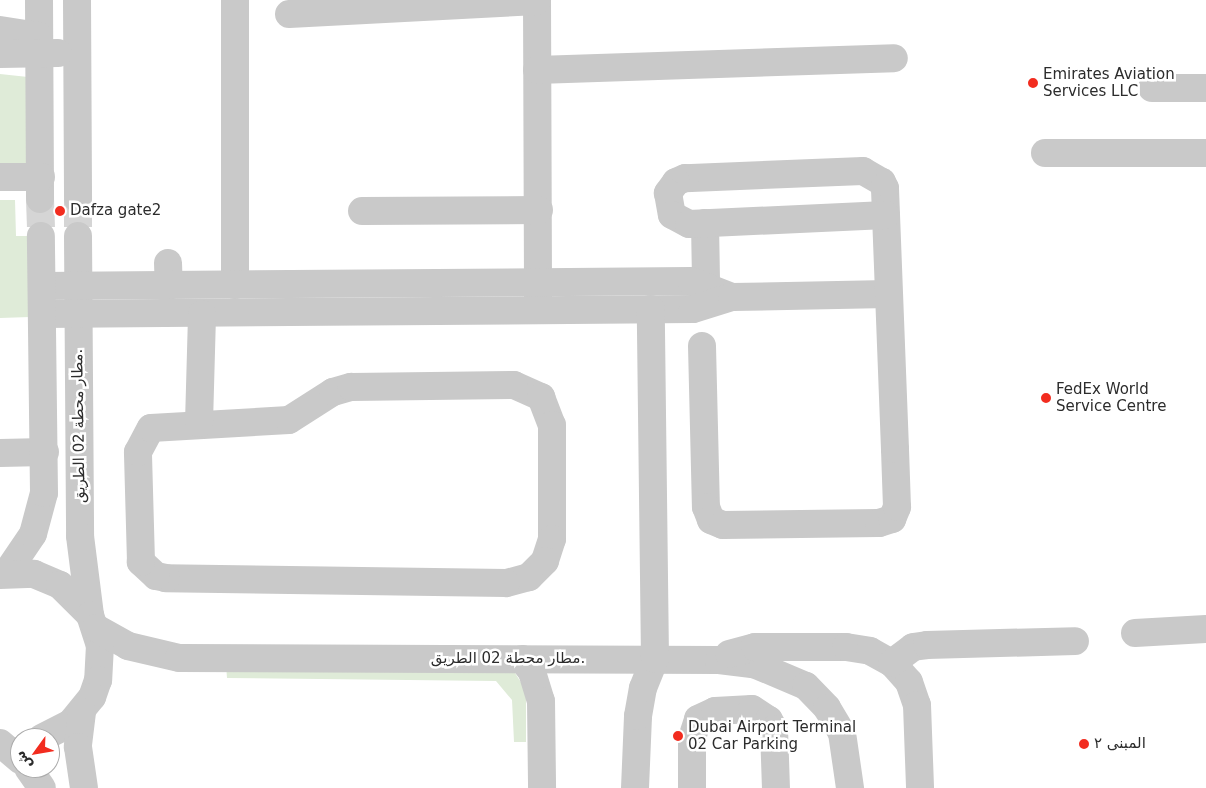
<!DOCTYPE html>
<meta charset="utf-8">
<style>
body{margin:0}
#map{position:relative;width:1206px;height:788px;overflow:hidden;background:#fff;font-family:"DejaVu Sans",Cairo,sans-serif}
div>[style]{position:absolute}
.green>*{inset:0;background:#dfebd8}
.minor-tunnel>*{height:28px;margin-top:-14px;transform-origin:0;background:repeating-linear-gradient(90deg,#d5d5d5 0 28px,transparent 0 42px)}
.minor>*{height:28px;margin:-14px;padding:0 14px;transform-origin:14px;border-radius:14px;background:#c9c9c9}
.dots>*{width:14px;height:14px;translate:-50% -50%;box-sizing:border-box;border:2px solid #fff;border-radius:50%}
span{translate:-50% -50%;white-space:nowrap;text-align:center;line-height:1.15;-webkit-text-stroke:5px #fff;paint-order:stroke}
.poi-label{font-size:15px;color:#2c2c2c}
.left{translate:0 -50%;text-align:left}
.street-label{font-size:15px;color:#2c2c2c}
.north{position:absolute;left:10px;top:728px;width:50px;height:50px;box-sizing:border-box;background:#fff;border:1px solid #ababab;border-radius:50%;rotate:238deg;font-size:14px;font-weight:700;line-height:20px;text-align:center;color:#2c2c2c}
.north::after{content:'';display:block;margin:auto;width:18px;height:22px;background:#f22c1f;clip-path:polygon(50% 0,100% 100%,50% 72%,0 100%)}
</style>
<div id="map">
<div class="green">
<div style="clip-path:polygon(0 74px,28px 77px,33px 165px,0 165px)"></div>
<div style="clip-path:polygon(0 200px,15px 200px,16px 236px,28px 236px,30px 317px,0 318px)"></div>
<div style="clip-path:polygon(226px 665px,515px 673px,526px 690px,526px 742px,514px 742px,512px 700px,496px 681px,227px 678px)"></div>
</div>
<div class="minor-tunnel">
<div style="left:40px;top:199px;width:37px;rotate:88deg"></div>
<div style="left:78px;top:199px;width:37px;rotate:90deg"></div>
</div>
<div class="minor">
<div style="left:39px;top:0;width:199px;rotate:89.7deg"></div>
<div style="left:77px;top:0;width:199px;rotate:89.7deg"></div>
<div style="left:235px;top:0;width:285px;rotate:90deg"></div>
<div style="left:537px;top:0;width:301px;rotate:89.8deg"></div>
<div style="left:289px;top:14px;width:248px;rotate:-3deg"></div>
<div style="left:0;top:30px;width:39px;rotate:9deg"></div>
<div style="left:0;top:54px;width:58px;rotate:-1deg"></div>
<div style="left:537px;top:70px;width:357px;rotate:-1.9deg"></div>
<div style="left:1152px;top:88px;width:54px"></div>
<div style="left:1045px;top:153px;width:161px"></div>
<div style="left:0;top:177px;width:41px"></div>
<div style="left:362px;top:211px;width:177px;rotate:-0.3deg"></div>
<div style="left:705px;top:223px;width:60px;rotate:89deg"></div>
<div style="left:78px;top:236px;width:300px;rotate:89.6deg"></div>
<div style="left:80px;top:536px;width:80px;rotate:82.8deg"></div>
<div style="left:168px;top:263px;width:23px;rotate:88deg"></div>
<div style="left:42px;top:286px;width:649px;rotate:-0.44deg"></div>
<div style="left:691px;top:281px;width:44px;rotate:21.3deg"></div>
<div style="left:42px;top:314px;width:651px;rotate:-0.44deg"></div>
<div style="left:693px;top:309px;width:41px;rotate:-17.1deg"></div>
<div style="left:732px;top:297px;width:156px;rotate:-1.1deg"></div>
<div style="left:702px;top:346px;width:161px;rotate:88.6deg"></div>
<div style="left:706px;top:507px;width:14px;rotate:69deg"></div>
<div style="left:711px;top:520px;width:13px;rotate:23deg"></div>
<div style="left:723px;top:525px;width:156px;rotate:-0.7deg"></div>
<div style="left:879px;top:523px;width:14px;rotate:-17deg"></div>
<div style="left:892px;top:519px;width:13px;rotate:-67deg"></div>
<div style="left:897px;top:507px;width:58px;rotate:-92deg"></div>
<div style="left:895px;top:449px;width:261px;rotate:-92.2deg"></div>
<div style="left:885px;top:188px;width:7px;rotate:-117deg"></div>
<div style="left:882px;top:182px;width:22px;rotate:-150deg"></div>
<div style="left:863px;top:171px;width:178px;rotate:177.7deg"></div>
<div style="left:685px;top:178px;width:10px;rotate:156deg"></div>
<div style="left:676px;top:182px;width:14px;rotate:126deg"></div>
<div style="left:668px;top:193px;width:22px;rotate:80deg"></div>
<div style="left:672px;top:215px;width:19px;rotate:28deg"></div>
<div style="left:689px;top:224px;width:197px;rotate:-2.6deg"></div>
<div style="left:514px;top:385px;width:30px;rotate:24deg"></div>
<div style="left:541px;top:397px;width:30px;rotate:69deg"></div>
<div style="left:552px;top:425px;width:114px;rotate:90deg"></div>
<div style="left:552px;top:539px;width:23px;rotate:108deg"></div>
<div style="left:545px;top:561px;width:23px;rotate:135deg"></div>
<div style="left:529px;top:577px;width:24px;rotate:165deg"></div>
<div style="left:506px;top:583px;width:340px;rotate:-179.2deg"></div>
<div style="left:166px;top:578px;width:10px;rotate:-169deg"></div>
<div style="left:156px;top:576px;width:21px;rotate:-137deg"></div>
<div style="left:141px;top:562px;width:110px;rotate:-91.6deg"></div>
<div style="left:138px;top:452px;width:27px;rotate:-62deg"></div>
<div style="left:151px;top:428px;width:138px;rotate:-3.3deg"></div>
<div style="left:289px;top:420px;width:52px;rotate:-32.5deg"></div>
<div style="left:333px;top:392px;width:19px;rotate:-16deg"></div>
<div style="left:351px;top:387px;width:163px;rotate:-0.7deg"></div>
<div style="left:199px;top:423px;width:109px;rotate:-88.4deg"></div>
<div style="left:0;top:453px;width:45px;rotate:-1.3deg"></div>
<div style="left:6px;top:574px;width:48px;rotate:-56deg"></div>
<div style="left:33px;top:534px;width:42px;rotate:-75deg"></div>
<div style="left:44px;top:493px;width:257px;rotate:-90.7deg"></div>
<div style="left:0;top:575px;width:34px;rotate:-2deg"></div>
<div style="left:34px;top:574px;width:28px;rotate:23deg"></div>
<div style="left:60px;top:585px;width:42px;rotate:45deg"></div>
<div style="left:90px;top:615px;width:32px;rotate:72deg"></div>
<div style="left:100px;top:645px;width:35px;rotate:93deg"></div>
<div style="left:98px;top:680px;width:18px;rotate:109deg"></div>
<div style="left:92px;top:697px;width:33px;rotate:129deg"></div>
<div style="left:71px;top:723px;width:33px;rotate:153deg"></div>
<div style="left:96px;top:628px;width:37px;rotate:29deg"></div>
<div style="left:128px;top:646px;width:52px;rotate:13.2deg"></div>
<div style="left:179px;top:658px;width:540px;rotate:0.21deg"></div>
<div style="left:719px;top:660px;width:35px;rotate:7deg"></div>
<div style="left:754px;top:664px;width:56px;rotate:22.9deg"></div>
<div style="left:806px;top:686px;width:30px;rotate:46deg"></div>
<div style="left:827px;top:708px;width:29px;rotate:59deg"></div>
<div style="left:842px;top:733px;width:56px;rotate:81.7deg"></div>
<div style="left:1135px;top:633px;width:71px;rotate:-3.2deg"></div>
<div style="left:729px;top:654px;width:27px;rotate:-15deg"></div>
<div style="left:755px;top:647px;width:91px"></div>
<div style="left:846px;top:647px;width:24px;rotate:9deg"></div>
<div style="left:870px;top:651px;width:25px;rotate:29deg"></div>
<div style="left:892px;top:663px;width:25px;rotate:48deg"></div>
<div style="left:909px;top:682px;width:24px;rotate:71deg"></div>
<div style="left:917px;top:705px;width:83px;rotate:87.9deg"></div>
<div style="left:522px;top:659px;width:16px;rotate:52deg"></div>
<div style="left:532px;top:672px;width:30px;rotate:73deg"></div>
<div style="left:541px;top:701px;width:87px;rotate:89.3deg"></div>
<div style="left:892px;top:663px;width:26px;rotate:-37deg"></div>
<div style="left:913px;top:647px;width:14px;rotate:-8deg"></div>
<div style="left:927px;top:645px;width:148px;rotate:-1.5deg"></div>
<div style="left:82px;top:712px;width:35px;rotate:97deg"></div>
<div style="left:78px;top:747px;width:41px;rotate:81.7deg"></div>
<div style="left:0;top:743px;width:26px;rotate:40deg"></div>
<div style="left:28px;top:768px;width:24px;rotate:55deg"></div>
<div style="left:635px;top:788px;width:72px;rotate:-87.6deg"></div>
<div style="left:638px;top:716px;width:28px;rotate:-80deg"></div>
<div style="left:643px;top:688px;width:31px;rotate:-68deg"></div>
<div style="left:655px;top:659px;width:350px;rotate:-90.7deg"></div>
<div style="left:692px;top:788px;width:50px;rotate:-90deg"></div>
<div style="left:692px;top:738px;width:20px;rotate:-72deg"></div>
<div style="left:698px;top:719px;width:19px;rotate:-25deg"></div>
<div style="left:715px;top:711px;width:37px;rotate:-3deg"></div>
<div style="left:752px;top:709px;width:20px;rotate:33deg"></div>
<div style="left:769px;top:720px;width:10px;rotate:61deg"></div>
<div style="left:774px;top:729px;width:59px;rotate:88.1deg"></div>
</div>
<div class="dots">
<div style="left:1033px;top:83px;background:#f22c1f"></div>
<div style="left:60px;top:211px;background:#f22c1f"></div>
<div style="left:1046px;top:398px;background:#f22c1f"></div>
<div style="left:678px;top:736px;background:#f22c1f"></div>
<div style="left:1084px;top:744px;background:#f22c1f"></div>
</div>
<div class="poi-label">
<span class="left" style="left:1043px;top:83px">Emirates Aviation<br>Services LLC</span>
<span class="left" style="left:70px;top:211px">Dafza gate2</span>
<span class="left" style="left:1056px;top:398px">FedEx World<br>Service Centre</span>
<span class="left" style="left:688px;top:736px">Dubai Airport Terminal<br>02 Car Parking</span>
<span class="left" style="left:1094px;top:744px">المبنى ٢</span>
</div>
<div class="street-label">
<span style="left:79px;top:426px;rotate:-91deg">مطار محطة 02 الطريق.</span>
<span style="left:508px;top:659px">مطار محطة 02 الطريق.</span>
</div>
<div class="north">ش</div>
</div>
